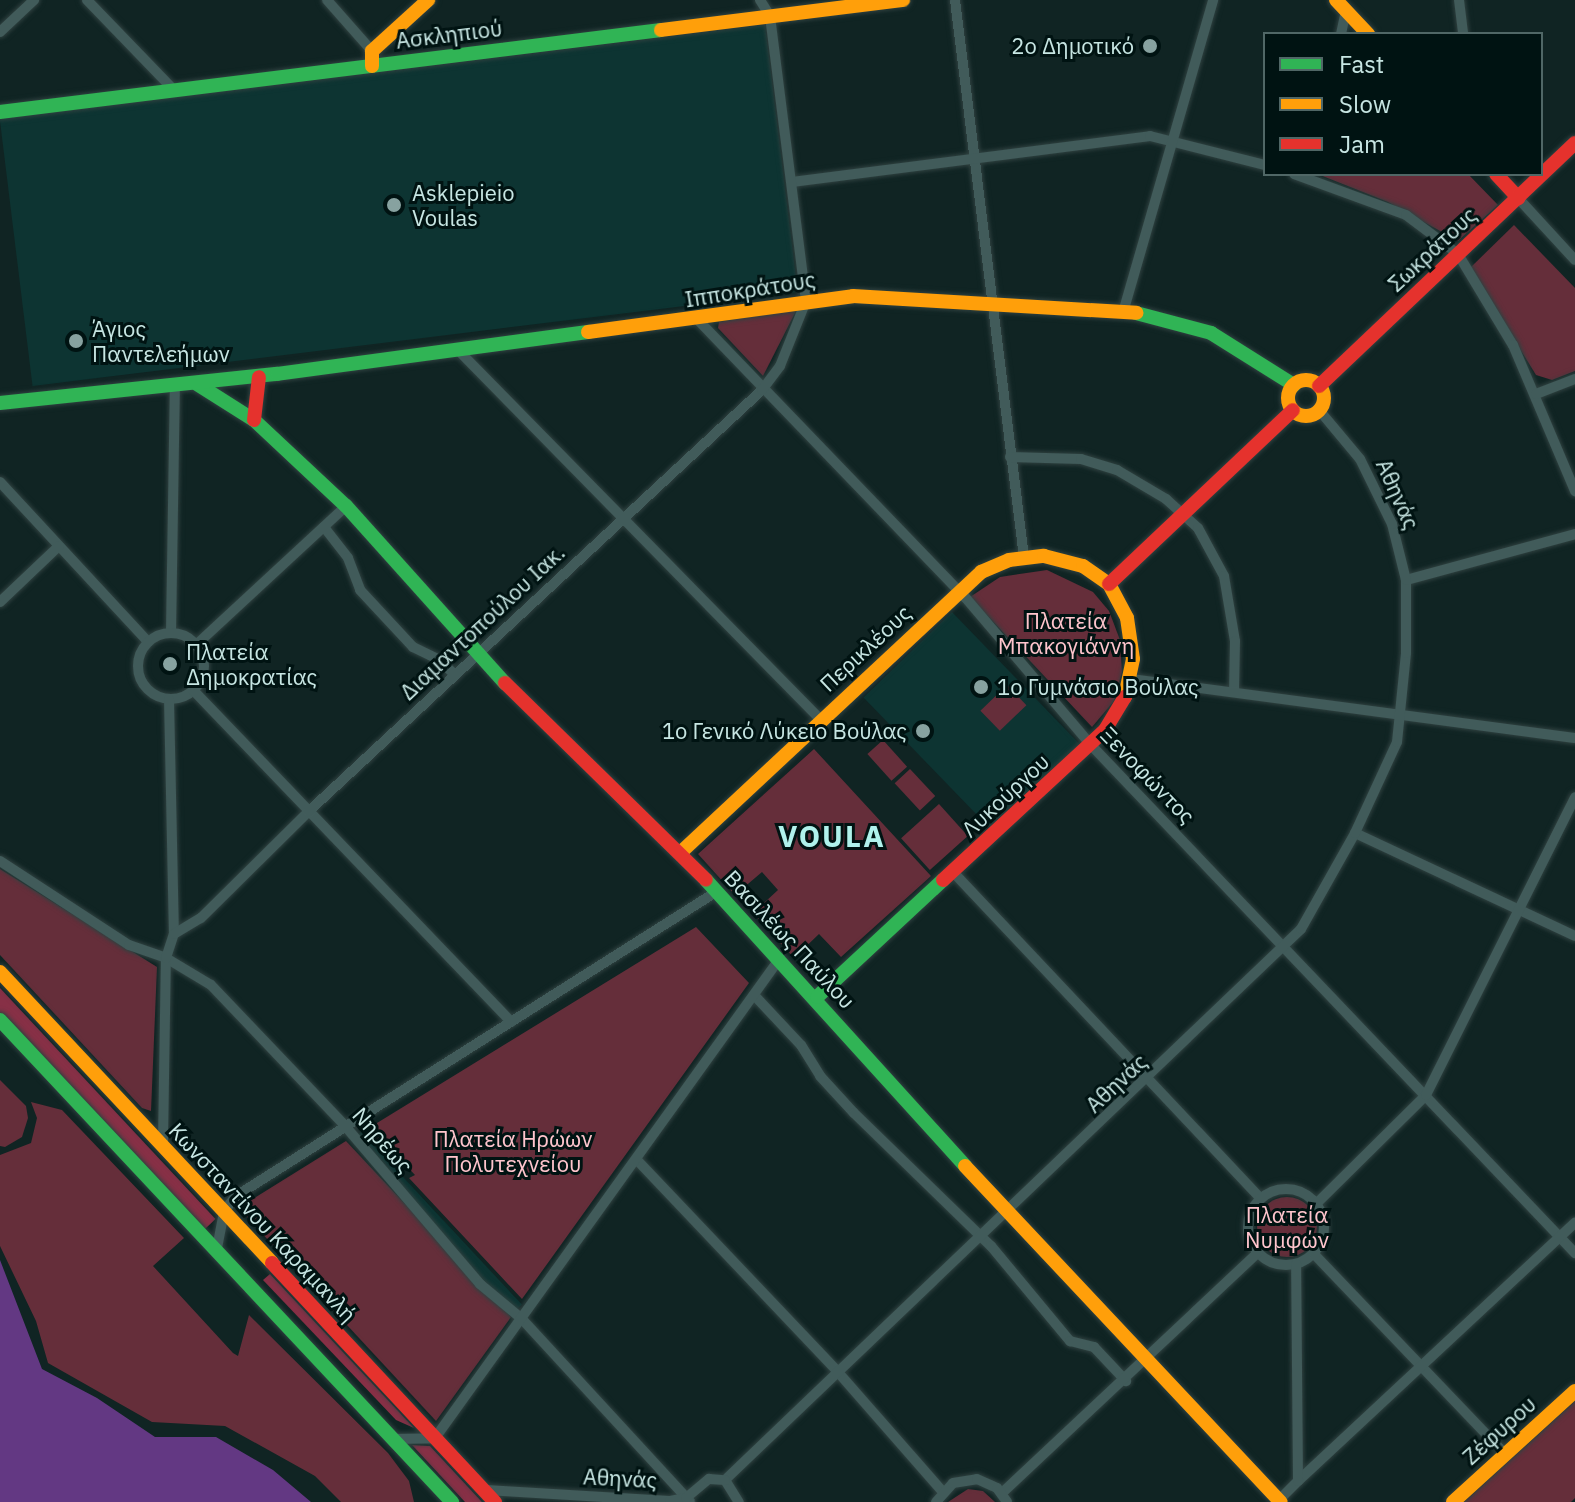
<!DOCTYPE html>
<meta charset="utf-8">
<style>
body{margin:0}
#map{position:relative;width:1575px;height:1502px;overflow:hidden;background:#102423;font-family:"IBM Plex Sans",sans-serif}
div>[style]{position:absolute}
.built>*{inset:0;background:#0d3432;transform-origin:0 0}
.green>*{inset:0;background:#652e3a;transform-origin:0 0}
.round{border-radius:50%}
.forest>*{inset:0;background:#873046;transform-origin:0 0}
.water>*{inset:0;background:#633883}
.roads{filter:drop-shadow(0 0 2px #2f4140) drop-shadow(0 0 2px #2f4140)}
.street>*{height:10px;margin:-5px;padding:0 5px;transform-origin:5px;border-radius:5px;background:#415b5a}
.street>.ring{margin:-5px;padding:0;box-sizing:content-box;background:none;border:10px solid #415b5a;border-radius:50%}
.fast>*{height:14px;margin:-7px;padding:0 7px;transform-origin:7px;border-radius:7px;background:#30b455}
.slow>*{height:14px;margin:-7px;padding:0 7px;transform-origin:7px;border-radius:7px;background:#ff9f0a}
.slow>.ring{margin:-7px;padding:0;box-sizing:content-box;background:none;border:14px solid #ff9f0a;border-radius:50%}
.jam>*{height:14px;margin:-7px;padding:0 7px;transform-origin:7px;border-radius:7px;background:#e5322d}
.dots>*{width:22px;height:22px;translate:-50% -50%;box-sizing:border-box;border:4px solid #001312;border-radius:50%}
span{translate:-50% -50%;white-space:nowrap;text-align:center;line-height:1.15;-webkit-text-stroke:6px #001312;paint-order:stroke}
.street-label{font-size:22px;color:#c7e6e3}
.poi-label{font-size:22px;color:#c7e6e3}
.right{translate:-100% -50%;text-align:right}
.left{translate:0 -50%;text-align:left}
.park-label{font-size:22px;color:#ffc5cd}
.district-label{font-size:30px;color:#b0f2ec;font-weight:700;letter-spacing:2px}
.legend{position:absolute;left:1263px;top:32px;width:280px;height:144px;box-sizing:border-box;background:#001312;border:2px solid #506766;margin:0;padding:10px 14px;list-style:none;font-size:24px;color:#c7e6e3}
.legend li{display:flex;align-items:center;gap:16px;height:40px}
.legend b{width:40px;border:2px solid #506766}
</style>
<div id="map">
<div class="built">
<div style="left:765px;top:25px;width:269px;height:771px;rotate:83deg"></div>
<div style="left:952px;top:612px;width:184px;height:123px;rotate:46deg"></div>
<div style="left:361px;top:1132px;width:236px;height:13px;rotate:47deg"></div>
</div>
<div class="green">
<div style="clip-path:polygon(1468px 174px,1498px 205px,1458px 241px,1388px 202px,1320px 175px)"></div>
<div style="clip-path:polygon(1514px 225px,1575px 288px,1575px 371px,1552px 380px,1536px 375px,1470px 268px)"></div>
<div style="clip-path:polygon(797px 309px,763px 376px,718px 328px,719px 322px)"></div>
<div style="clip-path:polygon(1047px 570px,1093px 592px,1109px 611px,1120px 640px,1122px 672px,1114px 701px,1092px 727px,970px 597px,1000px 577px)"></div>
<div style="left:1007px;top:685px;width:28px;height:37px;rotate:46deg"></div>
<div style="left:883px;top:740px;width:36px;height:21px;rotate:48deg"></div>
<div style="clip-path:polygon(814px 749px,931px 876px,841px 957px,819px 934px,794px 958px,753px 913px,778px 890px,762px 872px,735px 895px,698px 854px)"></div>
<div style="left:910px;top:769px;width:37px;height:21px;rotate:47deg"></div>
<div style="left:939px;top:804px;width:43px;height:51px;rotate:48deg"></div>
<div style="clip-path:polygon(0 869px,157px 967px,151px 1111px,142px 1108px,0 955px)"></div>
<div style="clip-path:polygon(696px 927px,749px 983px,522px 1299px,409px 1178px,415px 1175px,382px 1140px,373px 1142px,364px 1131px)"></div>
<div style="clip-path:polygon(0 1080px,26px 1106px,28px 1118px,22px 1137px,5px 1147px,0 1146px)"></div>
<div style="clip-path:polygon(31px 1102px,62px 1110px,184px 1238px,153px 1266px,233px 1353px,238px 1356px,249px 1315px,388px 1453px,409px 1481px,414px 1502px,341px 1502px,315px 1476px,225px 1426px,152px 1422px,48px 1363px,36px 1321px,0 1246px,0 1155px,31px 1143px,37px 1118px)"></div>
<div style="clip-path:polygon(346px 1141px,511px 1317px,436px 1421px,243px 1213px,243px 1205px)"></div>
<div class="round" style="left:1257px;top:1197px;width:60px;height:60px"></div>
<div style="clip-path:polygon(1575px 1401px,1575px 1498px,1571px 1502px,1464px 1502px)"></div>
<div style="clip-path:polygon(968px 1489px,983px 1491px,995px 1502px,948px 1502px)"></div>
</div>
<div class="forest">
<div style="left:0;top:988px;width:316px;height:18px;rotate:47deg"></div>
<div style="clip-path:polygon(270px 1274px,414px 1428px,396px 1420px,263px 1280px)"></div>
<div style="clip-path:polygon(412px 1445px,430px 1446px,482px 1502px,465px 1502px)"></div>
</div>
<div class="water">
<div style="clip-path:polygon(0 1260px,42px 1369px,97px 1398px,155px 1437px,216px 1437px,273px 1470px,311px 1502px,0 1502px)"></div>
</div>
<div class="roads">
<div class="street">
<div style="left:87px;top:0;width:125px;rotate:46deg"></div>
<div style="left:327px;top:0;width:68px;rotate:48.6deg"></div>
<div style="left:955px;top:0;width:561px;rotate:82.94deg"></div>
<div style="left:1459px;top:0;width:34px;rotate:83deg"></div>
<div style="left:0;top:32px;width:47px;rotate:-43.3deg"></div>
<div style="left:1341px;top:34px;width:24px;rotate:-78deg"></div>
<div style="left:1294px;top:174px;width:119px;rotate:20.1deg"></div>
<div style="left:1406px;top:215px;width:65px;rotate:36.9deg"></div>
<div style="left:1458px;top:254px;width:106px;rotate:58.9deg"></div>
<div style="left:1513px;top:345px;width:159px;rotate:67deg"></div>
<div style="left:792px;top:182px;width:361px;rotate:-7.3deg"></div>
<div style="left:1150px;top:136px;width:119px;rotate:14.2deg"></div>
<div style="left:1518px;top:198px;width:84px;rotate:47.4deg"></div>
<div style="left:1124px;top:309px;width:322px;rotate:-73.9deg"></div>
<div style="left:698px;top:320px;width:385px;rotate:46.1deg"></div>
<div style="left:965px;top:597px;width:194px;rotate:49.6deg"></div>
<div style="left:1091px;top:745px;width:702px;rotate:46.39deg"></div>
<div style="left:458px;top:350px;width:518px;rotate:45.55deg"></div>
<div style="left:1536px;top:394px;width:42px;rotate:-21deg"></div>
<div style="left:1010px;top:457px;width:71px;rotate:1.6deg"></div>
<div style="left:1081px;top:459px;width:38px;rotate:17deg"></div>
<div style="left:1117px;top:470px;width:57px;rotate:30.6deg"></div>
<div style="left:1166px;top:499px;width:43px;rotate:42.2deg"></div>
<div style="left:1198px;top:528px;width:55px;rotate:61.6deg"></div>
<div style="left:1224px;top:576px;width:66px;rotate:80.4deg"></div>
<div style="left:1235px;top:641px;width:51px;rotate:91.1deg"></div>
<div style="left:0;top:482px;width:218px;rotate:47.2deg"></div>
<div style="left:324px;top:527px;width:39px;rotate:52deg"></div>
<div style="left:348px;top:558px;width:34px;rotate:69deg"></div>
<div style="left:360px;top:590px;width:78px;rotate:47.1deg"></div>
<div style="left:413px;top:647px;width:28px;rotate:26deg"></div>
<div style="left:438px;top:659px;width:23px;rotate:43deg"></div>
<div style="left:1406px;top:580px;width:175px;rotate:-15.2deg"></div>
<div style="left:0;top:602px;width:81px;rotate:-43.5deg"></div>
<div style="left:171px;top:633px;width:247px;rotate:-89.1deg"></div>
<div class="ring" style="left:138px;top:633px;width:56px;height:56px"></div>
<div style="left:196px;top:645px;width:205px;rotate:-42.8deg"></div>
<div style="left:1132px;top:679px;width:447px;rotate:7.6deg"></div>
<div style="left:193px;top:690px;width:460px;rotate:46.2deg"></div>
<div style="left:169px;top:699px;width:235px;rotate:88.8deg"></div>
<div style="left:1355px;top:833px;width:243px;rotate:25.1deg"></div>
<div style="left:0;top:861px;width:154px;rotate:33.1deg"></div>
<div style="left:129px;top:945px;width:39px;rotate:19deg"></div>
<div style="left:166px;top:958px;width:52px;rotate:31deg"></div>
<div style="left:211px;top:985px;width:196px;rotate:46.4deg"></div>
<div style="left:346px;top:1127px;width:206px;rotate:49.5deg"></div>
<div style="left:480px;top:1284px;width:55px;rotate:39.8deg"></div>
<div style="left:522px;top:1319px;width:248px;rotate:47.4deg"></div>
<div style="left:954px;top:873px;width:446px;rotate:46.7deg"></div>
<div style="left:754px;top:995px;width:69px;rotate:46.8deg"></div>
<div style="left:801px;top:1045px;width:36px;rotate:58deg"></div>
<div style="left:820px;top:1076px;width:50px;rotate:47.4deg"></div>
<div style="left:854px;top:1113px;width:191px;rotate:44.2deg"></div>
<div style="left:991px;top:1246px;width:124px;rotate:50.3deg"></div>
<div style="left:1070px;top:1341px;width:25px;rotate:14deg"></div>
<div style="left:1094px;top:1347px;width:47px;rotate:46.7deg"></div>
<div style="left:163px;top:1142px;width:184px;rotate:-89.1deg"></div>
<div style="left:166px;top:958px;width:25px;rotate:-72deg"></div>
<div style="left:174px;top:934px;width:31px;rotate:-31deg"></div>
<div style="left:201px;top:918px;width:151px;rotate:-44.7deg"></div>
<div style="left:308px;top:812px;width:620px;rotate:-42.91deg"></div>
<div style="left:762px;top:390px;width:30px;rotate:-53deg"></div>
<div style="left:780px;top:366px;width:70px;rotate:-68.2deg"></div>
<div style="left:806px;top:301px;width:287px;rotate:-97.2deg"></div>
<div style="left:770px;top:16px;width:19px;rotate:-122deg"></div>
<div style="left:637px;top:1160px;width:291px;rotate:46.5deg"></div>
<div style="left:837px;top:1371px;width:159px;rotate:48.8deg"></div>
<div class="ring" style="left:1248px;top:1189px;width:66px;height:66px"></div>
<div style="left:1317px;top:1203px;width:153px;rotate:-44.7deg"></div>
<div style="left:1426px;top:1095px;width:333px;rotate:-63.4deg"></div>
<div style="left:217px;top:1248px;width:38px;rotate:-79deg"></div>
<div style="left:224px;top:1211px;width:19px;rotate:-51deg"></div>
<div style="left:236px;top:1196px;width:568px;rotate:-32.35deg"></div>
<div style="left:1314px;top:1254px;width:277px;rotate:46.3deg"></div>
<div style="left:396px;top:1439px;width:39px;rotate:-1deg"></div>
<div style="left:435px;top:1438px;width:591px;rotate:-54.29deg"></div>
<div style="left:725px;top:1480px;width:797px;rotate:-43.73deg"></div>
<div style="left:1301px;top:929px;width:110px;rotate:-60.6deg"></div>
<div style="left:1355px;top:833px;width:100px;rotate:-65.2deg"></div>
<div style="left:1397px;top:742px;width:89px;rotate:-84.2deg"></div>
<div style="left:1406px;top:653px;width:73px;rotate:-90deg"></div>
<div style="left:1406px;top:580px;width:58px;rotate:-104deg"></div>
<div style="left:1392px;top:524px;width:72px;rotate:-116.2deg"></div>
<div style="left:1360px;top:459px;width:64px;rotate:-129.9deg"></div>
<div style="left:725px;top:1480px;width:26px;rotate:58deg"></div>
<div style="left:1298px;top:1481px;width:379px;rotate:-43deg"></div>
<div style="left:486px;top:1490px;width:184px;rotate:3.4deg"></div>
<div style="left:670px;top:1501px;width:16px;rotate:-11deg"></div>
<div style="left:686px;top:1498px;width:30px;rotate:-40deg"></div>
<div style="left:709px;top:1479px;width:16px;rotate:4deg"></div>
<div style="left:1002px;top:1493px;width:351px;rotate:-43.2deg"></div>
<div style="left:936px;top:1502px;width:25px;rotate:-48deg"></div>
<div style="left:953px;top:1483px;width:24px;rotate:-9deg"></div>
<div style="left:977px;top:1479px;width:22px;rotate:24deg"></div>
<div style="left:997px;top:1488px;width:17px;rotate:54deg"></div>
<div style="left:1277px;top:1502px;width:30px;rotate:-45deg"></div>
<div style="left:1298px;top:1481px;width:217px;rotate:-90.5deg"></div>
</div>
<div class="fast">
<div style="left:0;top:112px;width:666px;rotate:-7.07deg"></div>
<div style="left:1136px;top:313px;width:78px;rotate:14.9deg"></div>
<div style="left:1211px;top:333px;width:98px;rotate:32.1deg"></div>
<div style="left:197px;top:384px;width:67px;rotate:32.3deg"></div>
<div style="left:254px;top:420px;width:126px;rotate:43.1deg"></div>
<div style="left:346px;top:506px;width:238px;rotate:48.1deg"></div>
<div style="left:0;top:403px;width:279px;rotate:-6deg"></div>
<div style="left:277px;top:374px;width:314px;rotate:-7.7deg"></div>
<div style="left:706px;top:880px;width:386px;rotate:47.8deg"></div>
<div style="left:817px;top:997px;width:172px;rotate:-42.9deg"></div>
<div style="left:0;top:1020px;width:661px;rotate:46.84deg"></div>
</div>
<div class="slow">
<div style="left:1336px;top:0;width:47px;rotate:46.7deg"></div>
<div style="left:661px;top:30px;width:244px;rotate:-7.1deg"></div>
<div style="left:372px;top:66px;width:15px;rotate:-90deg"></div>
<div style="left:372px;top:51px;width:76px;rotate:-42.3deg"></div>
<div style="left:588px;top:332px;width:267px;rotate:-7.7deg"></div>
<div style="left:853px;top:296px;width:284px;rotate:3.4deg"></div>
<div class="ring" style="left:1288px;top:380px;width:22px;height:22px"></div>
<div style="left:680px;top:853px;width:412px;rotate:-43deg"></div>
<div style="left:981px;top:572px;width:30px;rotate:-23deg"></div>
<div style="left:1009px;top:560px;width:35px;rotate:-7deg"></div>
<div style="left:1044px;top:556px;width:40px;rotate:14.4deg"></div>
<div style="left:1083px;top:566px;width:32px;rotate:35deg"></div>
<div style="left:1109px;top:584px;width:38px;rotate:62deg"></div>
<div style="left:1127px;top:618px;width:41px;rotate:81.7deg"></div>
<div style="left:1133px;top:659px;width:39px;rotate:102deg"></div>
<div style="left:0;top:972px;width:398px;rotate:46.9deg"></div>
<div style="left:965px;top:1166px;width:461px;rotate:46.8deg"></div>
<div style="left:1453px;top:1502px;width:165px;rotate:-42.3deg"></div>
</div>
<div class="jam">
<div style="left:1496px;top:174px;width:33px;rotate:47deg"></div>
<div style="left:1319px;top:386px;width:353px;rotate:-43.5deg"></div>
<div style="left:254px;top:420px;width:43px;rotate:-83.4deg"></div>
<div style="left:1109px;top:584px;width:253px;rotate:-43.4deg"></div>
<div style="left:505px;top:683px;width:281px;rotate:44.4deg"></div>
<div style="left:943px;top:880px;width:221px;rotate:-42.8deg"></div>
<div style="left:1105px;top:730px;width:39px;rotate:-59deg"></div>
<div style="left:272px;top:1263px;width:327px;rotate:47deg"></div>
</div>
</div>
<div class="dots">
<div style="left:1150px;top:46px;background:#87a2a0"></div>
<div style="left:394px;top:205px;background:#87a2a0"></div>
<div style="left:76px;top:341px;background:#87a2a0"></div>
<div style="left:170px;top:664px;background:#87a2a0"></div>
<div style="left:981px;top:687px;background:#87a2a0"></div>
<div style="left:923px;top:731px;background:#87a2a0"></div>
</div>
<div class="street-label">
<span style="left:449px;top:34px;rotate:-7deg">Ασκληπιού</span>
<span style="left:1432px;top:249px;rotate:-43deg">Σωκράτους</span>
<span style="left:750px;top:289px;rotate:-9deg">Ιπποκράτους</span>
<span style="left:1398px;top:494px;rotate:66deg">Αθηνάς</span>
<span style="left:482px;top:622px;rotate:-43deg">Διαμαντοπούλου Ιακ.</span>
<span style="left:865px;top:648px;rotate:-43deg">Περικλέους</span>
<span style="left:1148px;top:775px;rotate:46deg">Ξενοφώντος</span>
<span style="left:1005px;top:795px;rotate:-43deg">Λυκούργου</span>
<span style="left:790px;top:939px;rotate:47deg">Βασιλέως Παύλου</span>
<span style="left:1116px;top:1083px;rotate:-43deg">Αθηνάς</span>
<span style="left:383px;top:1140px;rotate:49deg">Νηρέως</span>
<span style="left:263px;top:1222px;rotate:47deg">Κωνσταντίνου Καραμανλή</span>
<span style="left:1499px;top:1430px;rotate:-42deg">Ζέφυρου</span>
<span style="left:620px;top:1478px;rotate:3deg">Αθηνάς</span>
</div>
<div class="poi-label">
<span class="right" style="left:1134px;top:46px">2ο Δημοτικό</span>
<span class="left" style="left:412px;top:205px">Asklepieio<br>Voulas</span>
<span class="left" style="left:92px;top:341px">Άγιος<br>Παντελεήμων</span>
<span class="left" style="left:186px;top:664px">Πλατεία<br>Δημοκρατίας</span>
<span class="left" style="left:997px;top:687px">1ο Γυμνάσιο Βούλας</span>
<span class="right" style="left:907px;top:731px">1ο Γενικό Λύκειο Βούλας</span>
</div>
<div class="park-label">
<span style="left:1066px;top:633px">Πλατεία<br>Μπακογιάννη</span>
<span style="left:513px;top:1151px">Πλατεία Ηρώων<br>Πολυτεχνείου</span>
<span style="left:1287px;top:1227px">Πλατεία<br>Νυμφών</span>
</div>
<div class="district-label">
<span style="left:832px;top:836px">VOULA</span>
</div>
<ul class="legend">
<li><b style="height:10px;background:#30b455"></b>Fast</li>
<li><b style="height:10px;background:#ff9f0a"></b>Slow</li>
<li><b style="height:10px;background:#e5322d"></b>Jam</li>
</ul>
</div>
